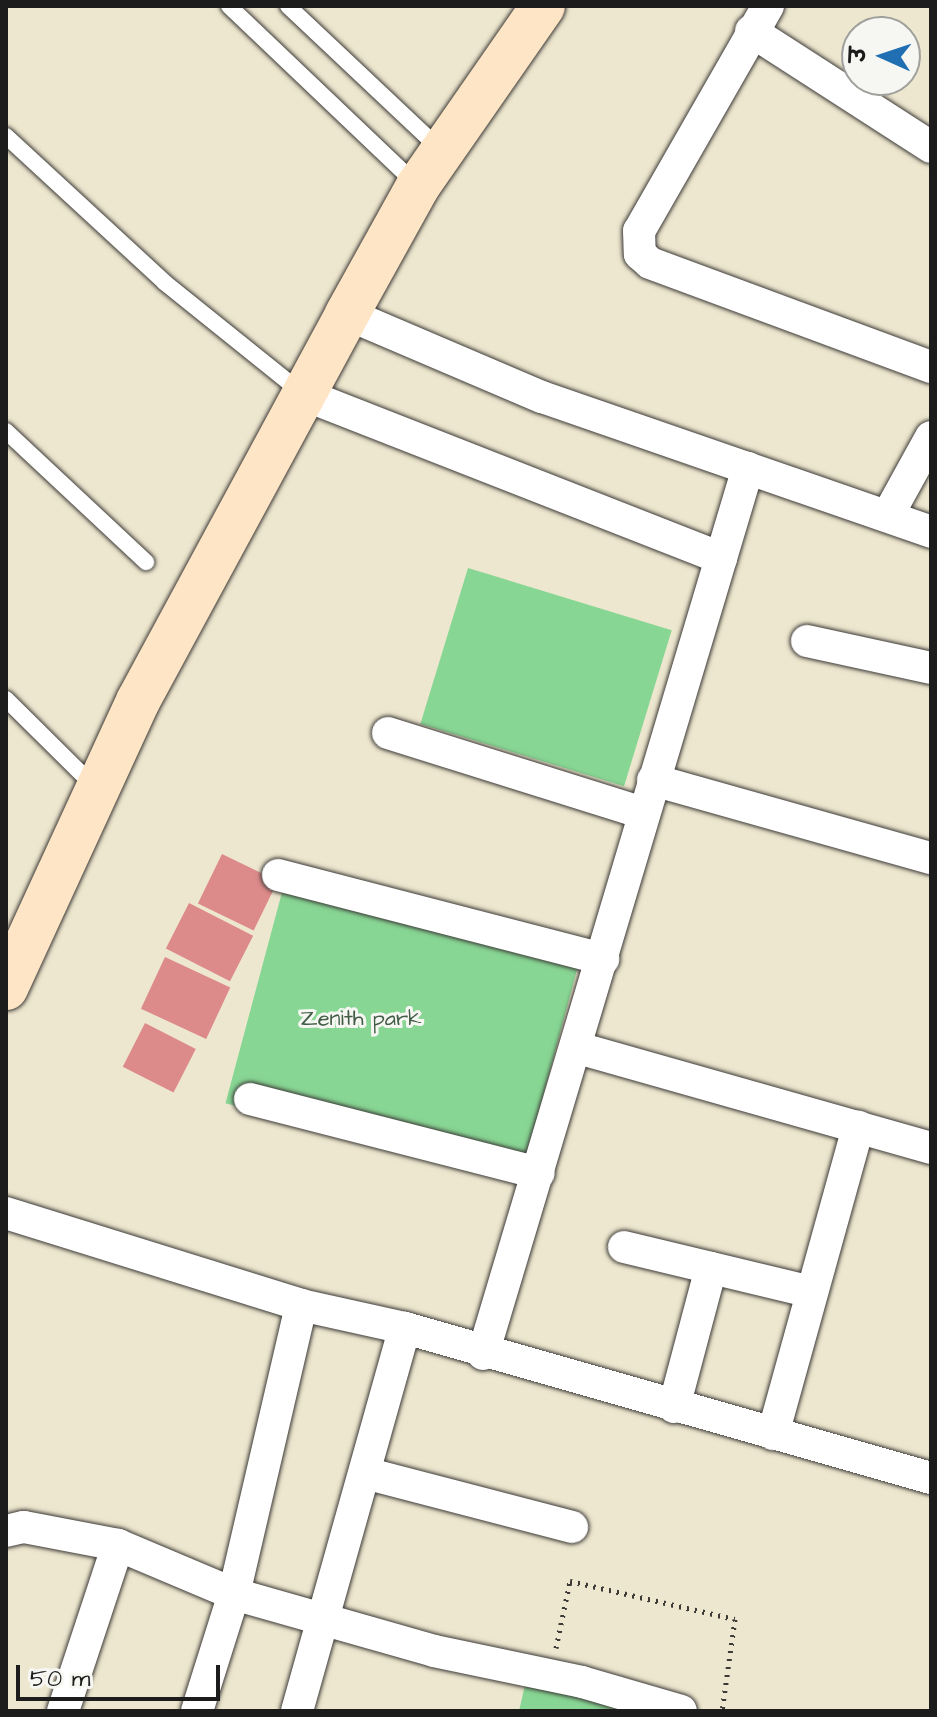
<!DOCTYPE html>
<meta charset="utf-8">
<style>
body{margin:0}
#map{position:relative;width:937px;height:1717px;overflow:hidden;background:#eee7cf;font-family:"Architects Daughter","Playpen Sans Deva",sans-serif}
div>[style]{position:absolute}
.green>*{inset:0;background:#88d694;transform-origin:0 0}
.building>*{inset:0;background:#dd8b8a;transform-origin:0 0}
.path>*{height:5px;margin-top:-2.5px;transform-origin:0;background:repeating-linear-gradient(90deg,#3c3a37 0 2px,transparent 0 8px)}
.roads{filter:drop-shadow(0 0 2px #3c3a37) drop-shadow(0 0 2px #3c3a37)}
.lane>*{height:16px;margin:-8px;padding:0 8px;transform-origin:8px;border-radius:8px;background:#fff}
.street>*{height:32px;margin:-16px;padding:0 16px;transform-origin:16px;border-radius:16px;background:#fff}
.secondary>*{height:44px;margin:-22px;padding:0 22px;transform-origin:22px;border-radius:22px;background:#fee5c5}
span{translate:-50% -50%;white-space:nowrap;text-align:center;line-height:1.15;-webkit-text-stroke:6px #f6f6f2;paint-order:stroke}
.park-label{font-size:22px;color:#425d46}
.frame{position:absolute;inset:0;border:8px solid #1c1c1c;pointer-events:none}
.north{position:absolute;left:841px;top:16px;width:80px;height:80px;box-sizing:border-box;background:#f6f6f2;border:2px solid #9f9f9c;border-radius:50%;rotate:273deg;font-size:22px;font-weight:700;line-height:32px;text-align:center;color:#1c1c1c}
.north::after{content:'';display:block;margin:auto;width:28px;height:36px;background:#1f6fb2;clip-path:polygon(50% 0,100% 100%,50% 72%,0 100%)}
.scale{position:absolute;left:16px;top:1665px;width:204px;height:36px;box-sizing:border-box;border:4px solid #1c1c1c;border-top:0;padding-left:10px;font-size:24px;line-height:28px;white-space:nowrap;color:#1c1c1c;-webkit-text-stroke:6px #f6f6f2;paint-order:stroke}
</style>
<div id="map">
<div class="green">
<div style="left:468px;top:568px;width:213px;height:163px;rotate:17deg"></div>
<div style="left:285px;top:881px;width:305px;height:230px;rotate:15deg"></div>
<div style="clip-path:polygon(527px 1676px,666px 1711px,519px 1711px)"></div>
</div>
<div class="building">
<div style="left:222px;top:854px;width:62px;height:55px;rotate:26deg"></div>
<div style="left:189px;top:903px;width:72px;height:51px;rotate:27deg"></div>
<div style="left:165px;top:957px;width:72px;height:57px;rotate:25deg"></div>
<div style="left:145px;top:1023px;width:57px;height:49px;rotate:27deg"></div>
</div>
<div class="path">
<div style="left:556px;top:1648px;width:68px;rotate:-78.2deg"></div>
<div style="left:570px;top:1581px;width:169px;rotate:13deg"></div>
<div style="left:735px;top:1619px;width:93px;rotate:98deg"></div>
</div>
<div class="roads">
<div class="lane">
<div style="left:229px;top:6px;width:260px;rotate:43.6deg"></div>
<div style="left:288px;top:6px;width:210px;rotate:43.3deg"></div>
<div style="left:6px;top:136px;width:215px;rotate:42.7deg"></div>
<div style="left:164px;top:282px;width:176px;rotate:38.8deg"></div>
<div style="left:6px;top:431px;width:192px;rotate:43.1deg"></div>
<div style="left:6px;top:699px;width:127px;rotate:44.7deg"></div>
</div>
<div class="street">
<div style="left:768px;top:6px;width:259px;rotate:119.8deg"></div>
<div style="left:639px;top:231px;width:23px;rotate:88deg"></div>
<div style="left:640px;top:254px;width:13px;rotate:42deg"></div>
<div style="left:650px;top:263px;width:300px;rotate:20.3deg"></div>
<div style="left:751px;top:31px;width:214px;rotate:32.8deg"></div>
<div style="left:347px;top:314px;width:212px;rotate:23.1deg"></div>
<div style="left:542px;top:397px;width:412px;rotate:19.1deg"></div>
<div style="left:305px;top:395px;width:447px;rotate:21.4deg"></div>
<div style="left:888px;top:515px;width:89px;rotate:-61.1deg"></div>
<div style="left:807px;top:641px;width:127px;rotate:12.3deg"></div>
<div style="left:388px;top:733px;width:268px;rotate:17.4deg"></div>
<div style="left:653px;top:780px;width:289px;rotate:15.7deg"></div>
<div style="left:278px;top:875px;width:336px;rotate:14.5deg"></div>
<div style="left:578px;top:1048px;width:367px;rotate:15.8deg"></div>
<div style="left:250px;top:1099px;width:298px;rotate:14.4deg"></div>
<div style="left:6px;top:1213px;width:309px;rotate:17.3deg"></div>
<div style="left:301px;top:1305px;width:107px;rotate:12.5deg"></div>
<div style="left:405px;top:1328px;width:547px;rotate:15.92deg"></div>
<div style="left:624px;top:1247px;width:193px;rotate:13.5deg"></div>
<div style="left:483px;top:1354px;width:925px;rotate:-73.35deg"></div>
<div style="left:674px;top:1407px;width:144px;rotate:-75.1deg"></div>
<div style="left:773px;top:1434px;width:319px;rotate:-74.5deg"></div>
<div style="left:365px;top:1473px;width:214px;rotate:14.6deg"></div>
<div style="left:6px;top:1531px;width:18px;rotate:-13deg"></div>
<div style="left:24px;top:1527px;width:96px;rotate:10.8deg"></div>
<div style="left:118px;top:1545px;width:126px;rotate:22.9deg"></div>
<div style="left:234px;top:1594px;width:208px;rotate:15.9deg"></div>
<div style="left:434px;top:1651px;width:151px;rotate:11.8deg"></div>
<div style="left:582px;top:1682px;width:103px;rotate:16.3deg"></div>
<div style="left:63px;top:1711px;width:175px;rotate:-71.7deg"></div>
<div style="left:197px;top:1711px;width:123px;rotate:-72.5deg"></div>
<div style="left:234px;top:1594px;width:297px;rotate:-76.9deg"></div>
<div style="left:297px;top:1711px;width:398px;rotate:-74.3deg"></div>
</div>
<div class="secondary">
<div style="left:6px;top:988px;width:316px;rotate:-65.3deg"></div>
<div style="left:138px;top:701px;width:440px;rotate:-61.6deg"></div>
<div style="left:347px;top:314px;width:146px;rotate:-61deg"></div>
<div style="left:418px;top:186px;width:219px;rotate:-55.2deg"></div>
</div>
</div>
<div class="park-label">
<span style="left:361px;top:1019px">Zenith park</span>
</div>
<div class="frame"></div>
<div class="north">उ</div>
<div class="scale">50 m</div>
</div>
